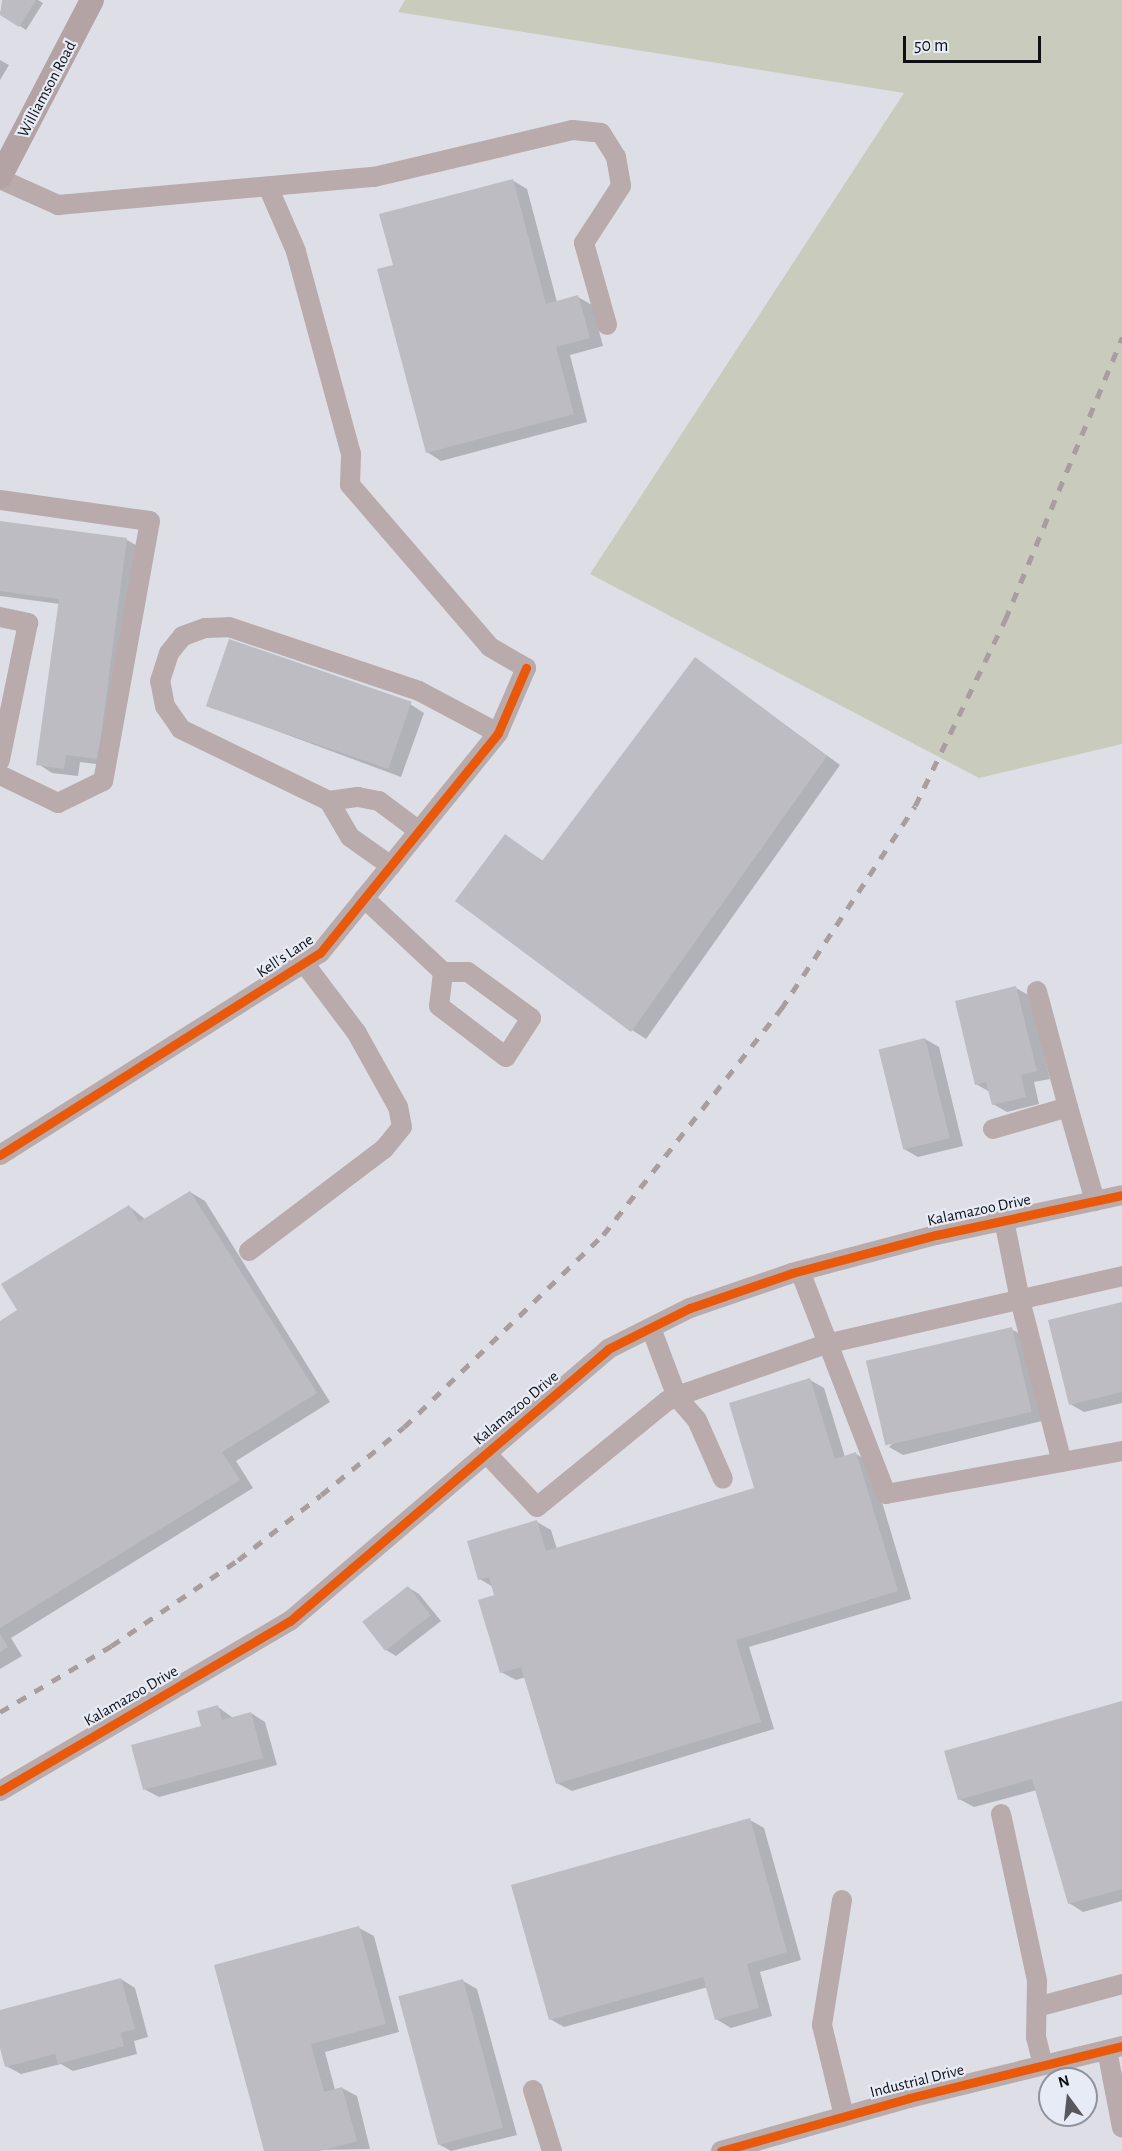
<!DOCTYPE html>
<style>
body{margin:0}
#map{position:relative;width:1122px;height:2151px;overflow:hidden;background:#dedfe6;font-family:"Alegreya Sans",sans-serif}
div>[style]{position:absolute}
.green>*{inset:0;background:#c9ccbc}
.shadow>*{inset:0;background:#0003}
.building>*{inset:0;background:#bdbcc2;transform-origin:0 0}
.minor>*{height:20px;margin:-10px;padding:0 10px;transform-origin:10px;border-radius:10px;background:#b9abab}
.major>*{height:24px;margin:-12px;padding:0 12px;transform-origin:12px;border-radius:12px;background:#b4a3a5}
.rail>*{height:4.5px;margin-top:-2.25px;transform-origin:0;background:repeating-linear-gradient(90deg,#a89ea0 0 10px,transparent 0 20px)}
.cycleway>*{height:9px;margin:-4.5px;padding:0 4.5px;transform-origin:4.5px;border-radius:4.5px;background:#e8590c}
span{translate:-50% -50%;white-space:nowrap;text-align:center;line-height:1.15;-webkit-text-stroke:4.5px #e7ebf6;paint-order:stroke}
.street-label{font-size:16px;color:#0e1013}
.north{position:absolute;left:1038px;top:2067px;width:60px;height:60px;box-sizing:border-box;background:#e7ebf6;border:2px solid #90939b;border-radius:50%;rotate:345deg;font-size:16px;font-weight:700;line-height:24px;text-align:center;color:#0e1013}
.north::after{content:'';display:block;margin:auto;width:21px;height:27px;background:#57585d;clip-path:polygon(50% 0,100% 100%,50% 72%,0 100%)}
.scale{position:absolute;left:903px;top:36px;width:138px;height:27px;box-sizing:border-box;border:3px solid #0e1013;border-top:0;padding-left:8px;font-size:18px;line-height:21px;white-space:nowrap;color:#0e1013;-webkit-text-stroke:4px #e7ebf6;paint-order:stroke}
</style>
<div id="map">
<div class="green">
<div style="clip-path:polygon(405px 0,1122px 0,1122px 744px,979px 778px,590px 574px,904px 93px,398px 12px)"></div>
</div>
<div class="shadow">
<div style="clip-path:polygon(4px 0,38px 0,43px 3px,26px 30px,0 13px)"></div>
<div style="clip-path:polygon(0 60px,9px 65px,0 80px)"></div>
<div style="clip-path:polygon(512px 180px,527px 189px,557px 302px,578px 297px,592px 305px,603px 346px,570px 355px,587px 422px,441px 461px,427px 452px,394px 266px)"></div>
<div style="clip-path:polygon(0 523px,127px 540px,141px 548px,112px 766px,80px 762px,78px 776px,52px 773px,38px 764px,60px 604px,0 596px)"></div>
<div style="clip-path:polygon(695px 659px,840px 765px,646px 1039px,632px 1030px,506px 836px,543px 861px)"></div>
<div style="clip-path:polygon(410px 704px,424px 713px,401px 777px,207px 705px)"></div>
<div style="clip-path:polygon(1016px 988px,1030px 996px,1050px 1079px,1034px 1082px,1039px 1104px,1007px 1112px,993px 1104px,990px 1092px,976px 1084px)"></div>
<div style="clip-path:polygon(925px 1039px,939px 1047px,963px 1146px,918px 1157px,904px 1149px)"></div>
<div style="clip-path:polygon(190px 1192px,205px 1201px,330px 1402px,236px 1461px,253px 1488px,11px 1638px,22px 1656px,0 1669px,0 1323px,19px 1311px,129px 1206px,146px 1220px)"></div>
<div style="clip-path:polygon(1122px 1303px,1122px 1403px,1084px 1412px,1070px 1404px)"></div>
<div style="clip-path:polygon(1011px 1329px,1026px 1337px,1046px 1420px,903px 1455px,889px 1447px)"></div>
<div style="clip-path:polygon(810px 1380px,824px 1388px,845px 1457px,856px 1454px,870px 1462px,911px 1599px,749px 1647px,774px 1729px,572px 1791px,557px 1783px,526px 1677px,516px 1680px,501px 1672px,496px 1596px,493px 1587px,480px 1579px,537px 1522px,551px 1530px,557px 1549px,756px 1489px)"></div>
<div style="clip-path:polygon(409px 1588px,419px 1594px,441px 1621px,396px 1656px,386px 1650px)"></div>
<div style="clip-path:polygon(1122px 1702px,1122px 1901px,1083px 1912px,1069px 1903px,1037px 1790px,974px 1807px,959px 1799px)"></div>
<div style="clip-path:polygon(218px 1707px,233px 1718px,251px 1713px,265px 1722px,277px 1765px,159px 1797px,144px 1789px)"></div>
<div style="clip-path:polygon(750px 1820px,764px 1828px,801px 1960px,760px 1972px,772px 2016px,731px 2028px,716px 2019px,708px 1987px,564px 2027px,550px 2019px)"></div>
<div style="clip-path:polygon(359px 1928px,374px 1936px,399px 2032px,325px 2052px,335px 2090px,342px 2088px,357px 2096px,370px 2149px,265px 2151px)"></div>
<div style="clip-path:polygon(121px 1979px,135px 1988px,148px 2037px,134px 2041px,137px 2054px,73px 2071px,61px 2064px,21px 2074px,6px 2066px,0 2042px,0 2011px)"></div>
<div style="clip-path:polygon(463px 1981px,477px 1989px,517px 2135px,451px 2151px,440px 2145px)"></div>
</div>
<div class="building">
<div style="clip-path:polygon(2px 0,36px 0,19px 27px,0 15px)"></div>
<div style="clip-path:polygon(513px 179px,546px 304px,578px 295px,590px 338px,556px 347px,574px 414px,426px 453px,377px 269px,393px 265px,379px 214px)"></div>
<div style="clip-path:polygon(0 521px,127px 538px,98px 759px,66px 755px,64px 769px,36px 765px,59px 599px,0 591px)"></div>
<div style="left:229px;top:639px;width:193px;height:71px;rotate:19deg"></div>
<div style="clip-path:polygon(695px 657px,827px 756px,631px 1032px,455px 901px,505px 834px,542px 861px)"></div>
<div style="clip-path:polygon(1016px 986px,1037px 1071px,1021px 1075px,1026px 1097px,992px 1105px,986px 1082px,975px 1085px,955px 1001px)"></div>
<div style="left:925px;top:1038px;width:103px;height:48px;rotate:76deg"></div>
<div style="clip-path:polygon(190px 1191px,317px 1393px,222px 1452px,240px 1480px,0 1628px,0 1321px,17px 1310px,1px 1284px,129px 1205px,139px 1222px)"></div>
<div style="clip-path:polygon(1122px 1302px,1122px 1392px,1069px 1405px,1048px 1320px)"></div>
<div style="left:1012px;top:1327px;width:87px;height:150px;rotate:77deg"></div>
<div style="clip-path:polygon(810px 1378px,835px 1459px,856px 1452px,898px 1591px,736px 1640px,761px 1722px,556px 1784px,521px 1667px,500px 1673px,478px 1600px,494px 1595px,489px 1577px,478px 1580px,467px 1541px,537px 1520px,546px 1551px,754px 1488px,729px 1403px)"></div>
<div style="left:408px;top:1586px;width:37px;height:58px;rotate:52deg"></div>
<div style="clip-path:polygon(0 1634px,8px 1647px,0 1652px)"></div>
<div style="clip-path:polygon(1122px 1701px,1122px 1889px,1068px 1904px,1032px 1779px,958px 1800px,944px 1751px)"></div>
<div style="clip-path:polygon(218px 1705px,222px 1720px,251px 1712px,263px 1758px,143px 1790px,131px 1745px,201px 1726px,197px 1711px)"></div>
<div style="clip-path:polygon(750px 1818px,787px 1952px,747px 1964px,759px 2008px,715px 2020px,703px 1977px,549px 2020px,511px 1885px)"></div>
<div style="clip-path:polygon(359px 1926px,386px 2024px,311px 2044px,324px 2092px,342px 2087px,357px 2141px,320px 2151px,264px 2151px,214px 1965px)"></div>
<div style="clip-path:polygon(121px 1978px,135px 2029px,121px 2033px,124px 2046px,58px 2064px,55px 2054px,5px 2067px,0 2048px,0 2010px)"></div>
<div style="left:463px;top:1979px;width:154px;height:67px;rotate:75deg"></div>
</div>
<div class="minor">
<div style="left:0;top:179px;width:64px;rotate:24.1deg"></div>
<div style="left:58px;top:205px;width:317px;rotate:-5.1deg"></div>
<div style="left:374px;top:177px;width:204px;rotate:-13.3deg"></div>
<div style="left:573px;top:130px;width:28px;rotate:6deg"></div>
<div style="left:601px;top:133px;width:28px;rotate:58deg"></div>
<div style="left:616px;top:157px;width:29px;rotate:80deg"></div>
<div style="left:621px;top:186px;width:68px;rotate:123deg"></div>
<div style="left:584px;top:243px;width:85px;rotate:74.3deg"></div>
<div style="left:0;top:500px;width:151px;rotate:8deg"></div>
<div style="left:150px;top:521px;width:264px;rotate:100.2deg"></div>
<div style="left:103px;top:781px;width:50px;rotate:153.9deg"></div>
<div style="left:58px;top:803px;width:64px;rotate:-154.2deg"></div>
<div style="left:0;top:617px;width:29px;rotate:12deg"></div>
<div style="left:28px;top:623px;width:140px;rotate:101.6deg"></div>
<div style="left:329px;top:801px;width:165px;rotate:-154.1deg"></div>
<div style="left:181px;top:729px;width:28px;rotate:-125deg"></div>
<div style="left:165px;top:706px;width:25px;rotate:-101deg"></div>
<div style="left:160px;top:681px;width:29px;rotate:-72deg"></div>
<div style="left:169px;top:653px;width:22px;rotate:-51deg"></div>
<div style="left:183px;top:636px;width:23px;rotate:-20deg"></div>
<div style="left:205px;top:628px;width:24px;rotate:-2deg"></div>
<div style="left:229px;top:627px;width:200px;rotate:18.6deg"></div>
<div style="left:419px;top:691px;width:89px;rotate:28deg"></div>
<div style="left:391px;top:866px;width:50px;rotate:-144.7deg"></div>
<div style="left:350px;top:837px;width:42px;rotate:-120.3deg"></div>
<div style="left:329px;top:801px;width:29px;rotate:-8deg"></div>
<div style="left:358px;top:797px;width:21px;rotate:11deg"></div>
<div style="left:379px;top:801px;width:50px;rotate:36.9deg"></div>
<div style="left:364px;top:898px;width:108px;rotate:43.1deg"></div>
<div style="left:443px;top:972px;width:25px"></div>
<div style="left:468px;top:972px;width:78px;rotate:36.1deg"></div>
<div style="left:531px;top:1018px;width:46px;rotate:122.7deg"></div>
<div style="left:506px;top:1057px;width:84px;rotate:-142.7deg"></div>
<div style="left:439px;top:1006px;width:34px;rotate:-83deg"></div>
<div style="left:1068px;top:1107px;width:98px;rotate:74deg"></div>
<div style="left:993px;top:1129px;width:78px;rotate:-16.3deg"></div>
<div style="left:1068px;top:1107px;width:120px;rotate:-105deg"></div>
<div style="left:0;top:1155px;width:378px;rotate:-32.3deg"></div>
<div style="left:320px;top:953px;width:283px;rotate:-51deg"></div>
<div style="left:498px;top:733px;width:71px;rotate:-66.7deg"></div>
<div style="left:526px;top:668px;width:42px;rotate:-149.7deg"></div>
<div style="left:490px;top:647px;width:214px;rotate:-130.8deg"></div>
<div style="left:350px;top:485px;width:31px;rotate:-88deg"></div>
<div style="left:351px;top:454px;width:210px;rotate:-105.2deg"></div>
<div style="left:296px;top:251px;width:70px;rotate:-113.6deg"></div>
<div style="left:1004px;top:1220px;width:82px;rotate:78.7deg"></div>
<div style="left:1020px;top:1300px;width:167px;rotate:75.5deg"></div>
<div style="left:249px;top:1251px;width:169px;rotate:-37.1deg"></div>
<div style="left:384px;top:1149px;width:28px;rotate:-51deg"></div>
<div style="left:402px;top:1127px;width:20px;rotate:-101deg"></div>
<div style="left:398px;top:1107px;width:86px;rotate:-119.2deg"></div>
<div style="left:356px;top:1032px;width:86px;rotate:-127deg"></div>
<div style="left:800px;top:1271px;width:239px;rotate:68.9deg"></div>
<div style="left:886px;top:1494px;width:240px;rotate:-10.3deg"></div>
<div style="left:651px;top:1328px;width:74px;rotate:69.4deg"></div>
<div style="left:677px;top:1397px;width:30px;rotate:49deg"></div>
<div style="left:697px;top:1420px;width:64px;rotate:66.2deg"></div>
<div style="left:486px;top:1453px;width:74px;rotate:46.6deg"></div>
<div style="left:537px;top:1507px;width:168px;rotate:-39.2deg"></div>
<div style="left:667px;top:1401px;width:21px;rotate:-23deg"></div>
<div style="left:686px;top:1393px;width:148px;rotate:-19.3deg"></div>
<div style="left:826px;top:1344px;width:304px;rotate:-12.9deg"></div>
<div style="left:0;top:1791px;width:336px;rotate:-30.4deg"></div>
<div style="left:290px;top:1621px;width:418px;rotate:-40.5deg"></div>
<div style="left:608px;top:1349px;width:92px;rotate:-26.6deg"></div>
<div style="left:690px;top:1308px;width:108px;rotate:-18.9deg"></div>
<div style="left:792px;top:1273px;width:149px;rotate:-14.8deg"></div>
<div style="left:936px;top:1235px;width:190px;rotate:-12.1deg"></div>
<div style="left:1001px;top:1814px;width:171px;rotate:77.8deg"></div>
<div style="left:1037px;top:1981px;width:56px;rotate:91deg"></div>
<div style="left:1036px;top:2037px;width:29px;rotate:76deg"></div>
<div style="left:842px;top:1900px;width:127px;rotate:99.1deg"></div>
<div style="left:822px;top:2025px;width:94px;rotate:76.4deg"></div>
<div style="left:1037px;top:2007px;width:88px;rotate:-15.1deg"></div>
<div style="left:1107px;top:2050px;width:79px;rotate:79.1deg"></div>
<div style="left:533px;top:2090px;width:64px;rotate:72.7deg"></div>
<div style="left:721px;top:2151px;width:195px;rotate:-15.7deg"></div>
<div style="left:909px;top:2098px;width:219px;rotate:-13.7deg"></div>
</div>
<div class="major">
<div style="left:0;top:177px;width:199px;rotate:-62.5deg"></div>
</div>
<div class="rail">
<div style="left:0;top:1712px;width:129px;rotate:-30.7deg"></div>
<div style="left:111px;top:1646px;width:153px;rotate:-34.1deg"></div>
<div style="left:238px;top:1560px;width:105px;rotate:-38.1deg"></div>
<div style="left:321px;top:1495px;width:107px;rotate:-39.3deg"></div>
<div style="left:404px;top:1427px;width:277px;rotate:-44deg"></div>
<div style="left:603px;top:1235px;width:288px;rotate:-51.8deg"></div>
<div style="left:781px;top:1009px;width:243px;rotate:-56.6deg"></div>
<div style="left:915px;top:806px;width:207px;rotate:-64.2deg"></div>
<div style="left:1005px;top:620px;width:306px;rotate:-67.5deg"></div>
</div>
<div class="cycleway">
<div style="left:0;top:1155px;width:378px;rotate:-32.3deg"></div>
<div style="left:320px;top:953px;width:283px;rotate:-51deg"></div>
<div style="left:498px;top:733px;width:71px;rotate:-66.7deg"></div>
<div style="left:0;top:1791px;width:336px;rotate:-30.4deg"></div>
<div style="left:290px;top:1621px;width:418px;rotate:-40.5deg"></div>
<div style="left:608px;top:1349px;width:92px;rotate:-26.6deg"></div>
<div style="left:690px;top:1308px;width:108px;rotate:-18.9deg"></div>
<div style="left:792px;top:1273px;width:149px;rotate:-14.8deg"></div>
<div style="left:936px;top:1235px;width:190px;rotate:-12.1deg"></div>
<div style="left:721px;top:2151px;width:195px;rotate:-15.7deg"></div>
<div style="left:909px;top:2098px;width:219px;rotate:-13.7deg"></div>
</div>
<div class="street-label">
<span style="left:47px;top:89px;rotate:-62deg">Williamson Road</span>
<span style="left:285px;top:956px;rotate:-34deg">Kell's Lane</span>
<span style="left:979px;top:1210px;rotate:-12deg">Kalamazoo Drive</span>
<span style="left:516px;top:1408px;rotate:-40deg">Kalamazoo Drive</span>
<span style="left:131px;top:1696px;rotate:-30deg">Kalamazoo Drive</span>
<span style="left:917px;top:2081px;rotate:-14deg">Industrial Drive</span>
</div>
<div class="north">N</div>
<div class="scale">50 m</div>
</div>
